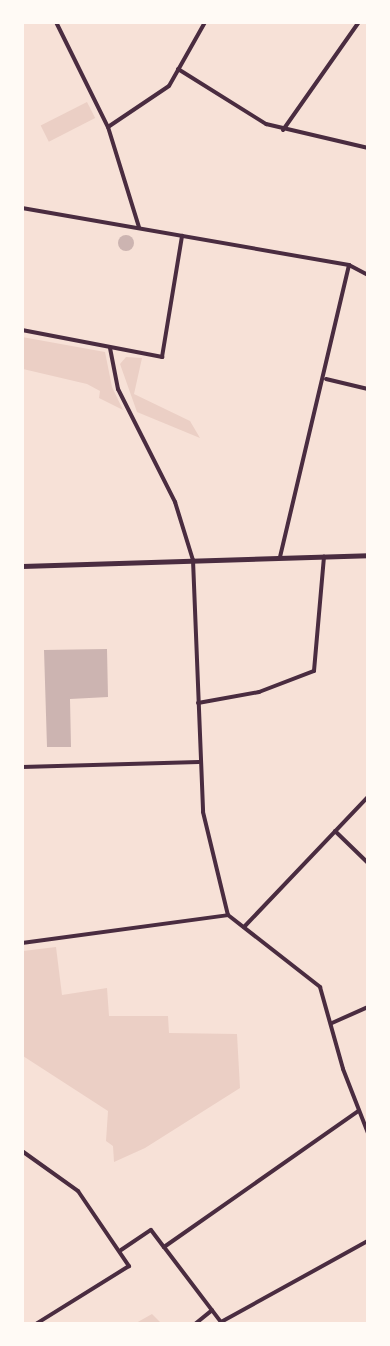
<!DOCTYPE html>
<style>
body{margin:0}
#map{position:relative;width:390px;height:1346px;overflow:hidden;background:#f7e1d7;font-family:Arial,sans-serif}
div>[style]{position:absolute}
.green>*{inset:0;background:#ebcfc5;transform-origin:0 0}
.building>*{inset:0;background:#ccb4b1}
.round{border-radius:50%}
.minor>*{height:4px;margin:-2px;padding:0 2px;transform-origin:2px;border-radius:2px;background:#4a2c40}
.secondary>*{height:5px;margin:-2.5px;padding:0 2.5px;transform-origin:2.5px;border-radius:2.5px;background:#4a2c40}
span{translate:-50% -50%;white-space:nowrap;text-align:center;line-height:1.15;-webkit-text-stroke:4.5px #fffaf5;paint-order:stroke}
.frame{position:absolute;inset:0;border:24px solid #fffaf5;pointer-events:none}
</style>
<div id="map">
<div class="green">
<div style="left:87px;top:102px;width:18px;height:52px;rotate:63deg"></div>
<div style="clip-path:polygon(22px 337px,105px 352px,112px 387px,123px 410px,99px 398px,100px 391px,87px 384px,23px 369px)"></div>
<div style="clip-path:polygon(126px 357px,142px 358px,134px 394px,190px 421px,200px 438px,137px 412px,120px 364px)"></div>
<div style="clip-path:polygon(56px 947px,62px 995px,107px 988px,109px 1016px,168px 1016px,169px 1033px,237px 1034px,240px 1088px,145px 1148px,114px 1162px,113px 1146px,106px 1141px,108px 1111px,23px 1056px,23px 951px)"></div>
<div style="clip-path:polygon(152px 1314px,161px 1323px,136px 1323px)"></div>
</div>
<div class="building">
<div class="round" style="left:118px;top:235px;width:16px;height:16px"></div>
<div style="clip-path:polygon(107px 649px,108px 697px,70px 699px,71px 747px,47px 747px,44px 650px)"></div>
</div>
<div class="minor">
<div style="left:56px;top:22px;width:117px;rotate:63.7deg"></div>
<div style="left:108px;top:127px;width:105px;rotate:72.8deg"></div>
<div style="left:178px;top:69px;width:104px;rotate:32deg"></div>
<div style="left:266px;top:124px;width:105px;rotate:13.2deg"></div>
<div style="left:108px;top:127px;width:73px;rotate:-33.9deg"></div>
<div style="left:169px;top:86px;width:73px;rotate:-60.6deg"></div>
<div style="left:283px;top:130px;width:132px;rotate:-54.9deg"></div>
<div style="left:22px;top:208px;width:332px;rotate:9.9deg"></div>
<div style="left:349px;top:265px;width:21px;rotate:28deg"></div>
<div style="left:22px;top:330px;width:143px;rotate:10.9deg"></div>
<div style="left:162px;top:357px;width:123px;rotate:-80.6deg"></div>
<div style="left:110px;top:348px;width:42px;rotate:79deg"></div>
<div style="left:118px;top:389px;width:127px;rotate:63.2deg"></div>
<div style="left:175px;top:502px;width:61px;rotate:72.8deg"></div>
<div style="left:193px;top:560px;width:252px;rotate:87.7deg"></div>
<div style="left:203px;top:812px;width:106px;rotate:76.4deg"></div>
<div style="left:326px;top:379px;width:43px;rotate:13.4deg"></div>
<div style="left:280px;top:557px;width:300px;rotate:-76.7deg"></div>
<div style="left:198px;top:703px;width:62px;rotate:-10.2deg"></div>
<div style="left:259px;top:692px;width:59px;rotate:-20.9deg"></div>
<div style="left:314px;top:671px;width:115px;rotate:-85deg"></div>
<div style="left:22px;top:767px;width:177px;rotate:-1.6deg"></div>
<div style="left:335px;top:831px;width:46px;rotate:44.1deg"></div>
<div style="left:244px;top:927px;width:180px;rotate:-46.4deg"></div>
<div style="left:22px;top:943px;width:208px;rotate:-7.7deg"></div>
<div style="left:228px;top:915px;width:117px;rotate:38deg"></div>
<div style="left:320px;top:987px;width:85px;rotate:74.3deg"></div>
<div style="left:343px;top:1069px;width:69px;rotate:68.7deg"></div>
<div style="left:332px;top:1023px;width:39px;rotate:-24deg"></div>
<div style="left:22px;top:1151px;width:69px;rotate:35.5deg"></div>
<div style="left:78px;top:1191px;width:91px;rotate:55.8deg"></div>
<div style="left:129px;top:1266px;width:110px;rotate:148.1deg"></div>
<div style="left:164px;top:1247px;width:94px;rotate:52.8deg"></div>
<div style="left:121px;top:1250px;width:36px;rotate:-34deg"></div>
<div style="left:151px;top:1230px;width:21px;rotate:53deg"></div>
<div style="left:164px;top:1247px;width:237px;rotate:-35deg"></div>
<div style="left:221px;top:1322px;width:168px;rotate:-28.9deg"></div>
<div style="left:195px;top:1324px;width:22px;rotate:-39deg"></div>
</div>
<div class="secondary">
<div style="left:22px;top:566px;width:346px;rotate:-1.8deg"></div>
</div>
<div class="frame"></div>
</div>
